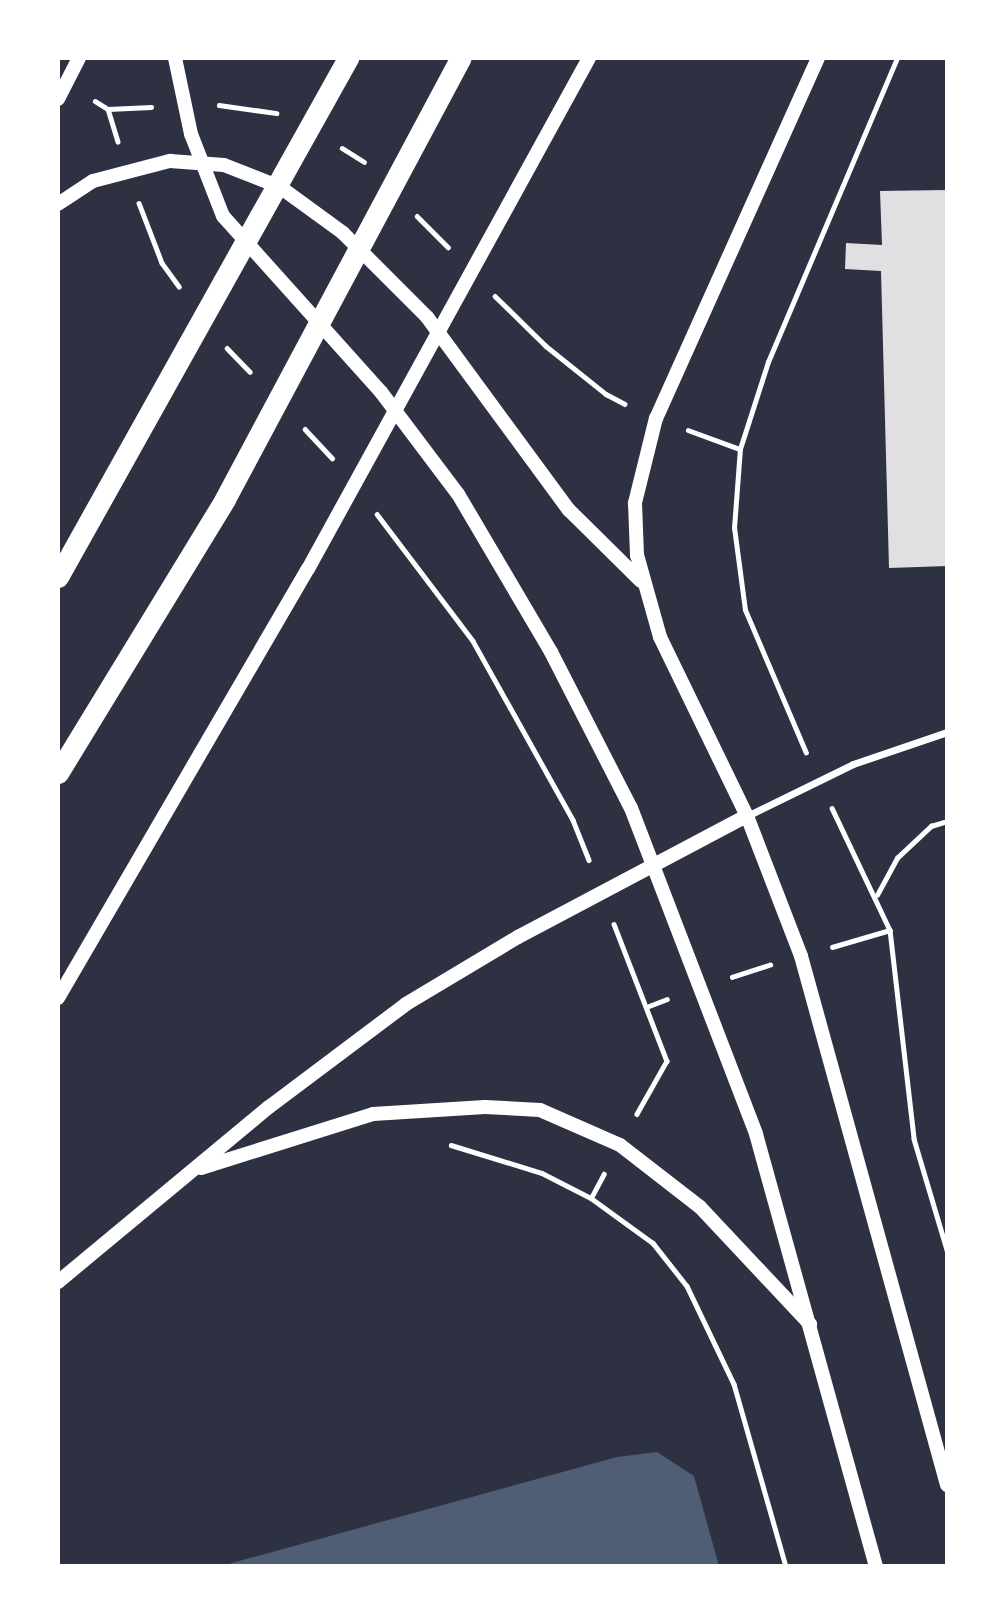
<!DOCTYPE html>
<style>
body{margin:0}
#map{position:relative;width:1005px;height:1624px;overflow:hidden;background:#2d3142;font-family:"Titillium Web",sans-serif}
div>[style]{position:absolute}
.water>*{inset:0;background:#4f5d75}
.building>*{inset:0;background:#e0e0e3}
.path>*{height:4.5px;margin:-2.25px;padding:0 2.25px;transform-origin:2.25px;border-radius:2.25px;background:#fff}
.minor>*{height:7px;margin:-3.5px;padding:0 3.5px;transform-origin:3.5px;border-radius:3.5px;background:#fff}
.secondary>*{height:14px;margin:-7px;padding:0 7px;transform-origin:7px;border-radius:7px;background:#fff}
.motorway>*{height:21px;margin:-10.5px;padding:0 10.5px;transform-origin:10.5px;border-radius:10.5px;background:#fff}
span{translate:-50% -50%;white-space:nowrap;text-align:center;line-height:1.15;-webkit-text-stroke:7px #fff;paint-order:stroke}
.frame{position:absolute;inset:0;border:60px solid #fff;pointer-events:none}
</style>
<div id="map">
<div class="water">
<div style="clip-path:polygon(657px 1452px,694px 1476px,719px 1566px,221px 1566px,617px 1457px)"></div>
</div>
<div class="building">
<div style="clip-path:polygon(947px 190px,947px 566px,889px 568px,881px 271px,845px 269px,846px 243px,882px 245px,880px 191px)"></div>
</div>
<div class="path">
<div style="left:95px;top:101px;width:15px;rotate:32deg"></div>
<div style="left:108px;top:109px;width:43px;rotate:-2.7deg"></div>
<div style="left:219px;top:105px;width:58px;rotate:8deg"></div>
<div style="left:108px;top:109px;width:34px;rotate:73deg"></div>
<div style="left:342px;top:148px;width:26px;rotate:32deg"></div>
<div style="left:139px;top:203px;width:64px;rotate:69deg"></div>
<div style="left:162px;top:263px;width:29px;rotate:54deg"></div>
<div style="left:417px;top:216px;width:44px;rotate:45deg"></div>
<div style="left:495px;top:296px;width:71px;rotate:44.4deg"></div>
<div style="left:546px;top:346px;width:77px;rotate:38.7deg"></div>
<div style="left:606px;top:394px;width:21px;rotate:28deg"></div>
<div style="left:227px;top:348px;width:33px;rotate:46deg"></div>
<div style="left:305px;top:429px;width:40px;rotate:47deg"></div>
<div style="left:688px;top:430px;width:55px;rotate:20.1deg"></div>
<div style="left:377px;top:514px;width:159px;rotate:52.9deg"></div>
<div style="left:473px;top:641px;width:205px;rotate:60.8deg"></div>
<div style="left:573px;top:820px;width:43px;rotate:68.2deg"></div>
<div style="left:806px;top:753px;width:155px;rotate:-113.1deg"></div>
<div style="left:745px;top:610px;width:83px;rotate:-97.6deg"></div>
<div style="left:734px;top:528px;width:79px;rotate:-85.7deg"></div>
<div style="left:740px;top:449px;width:91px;rotate:-72.2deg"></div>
<div style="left:768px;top:362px;width:330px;rotate:-67deg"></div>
<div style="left:832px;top:808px;width:135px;rotate:64.6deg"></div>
<div style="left:890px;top:930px;width:210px;rotate:83.4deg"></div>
<div style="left:914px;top:1139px;width:116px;rotate:73.4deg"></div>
<div style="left:877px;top:895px;width:42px;rotate:-61.6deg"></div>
<div style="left:897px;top:858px;width:47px;rotate:-43.3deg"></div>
<div style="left:931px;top:826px;width:17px;rotate:-17deg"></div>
<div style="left:614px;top:924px;width:147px;rotate:68.9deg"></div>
<div style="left:667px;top:1061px;width:61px;rotate:119.5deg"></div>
<div style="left:832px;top:947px;width:60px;rotate:-16.3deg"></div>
<div style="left:732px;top:977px;width:40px;rotate:-18deg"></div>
<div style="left:649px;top:1006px;width:19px;rotate:-21deg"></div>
<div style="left:451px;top:1145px;width:95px;rotate:17.1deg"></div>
<div style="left:542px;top:1173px;width:55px;rotate:27deg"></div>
<div style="left:591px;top:1198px;width:77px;rotate:36deg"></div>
<div style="left:653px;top:1243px;width:55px;rotate:51.7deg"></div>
<div style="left:687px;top:1286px;width:109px;rotate:64.4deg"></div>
<div style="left:734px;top:1384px;width:189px;rotate:74.1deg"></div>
<div style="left:591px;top:1198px;width:27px;rotate:-62deg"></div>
</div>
<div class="minor">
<div style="left:747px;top:816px;width:118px;rotate:-26.1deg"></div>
<div style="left:853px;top:764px;width:99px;rotate:-18.8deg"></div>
</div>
<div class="secondary">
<div style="left:175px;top:58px;width:78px;rotate:78.1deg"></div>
<div style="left:191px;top:134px;width:88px;rotate:68.7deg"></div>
<div style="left:223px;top:216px;width:237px;rotate:48.1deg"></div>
<div style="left:381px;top:392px;width:128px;rotate:53deg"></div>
<div style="left:458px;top:494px;width:183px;rotate:59.5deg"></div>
<div style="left:551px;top:652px;width:175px;rotate:62.9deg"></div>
<div style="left:631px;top:808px;width:349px;rotate:69deg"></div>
<div style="left:756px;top:1134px;width:448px;rotate:74.5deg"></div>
<div style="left:818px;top:58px;width:395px;rotate:114.2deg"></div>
<div style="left:656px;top:418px;width:88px;rotate:103.9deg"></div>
<div style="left:635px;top:503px;width:52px;rotate:87.8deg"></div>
<div style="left:637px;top:555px;width:85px;rotate:74.3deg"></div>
<div style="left:660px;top:637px;width:199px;rotate:64.1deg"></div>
<div style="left:747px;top:816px;width:150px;rotate:68.9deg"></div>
<div style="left:801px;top:956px;width:549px;rotate:74.57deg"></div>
<div style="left:58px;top:99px;width:46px;rotate:-62.9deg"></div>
<div style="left:58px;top:204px;width:42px;rotate:-33.3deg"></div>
<div style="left:93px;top:181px;width:80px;rotate:-14.6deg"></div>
<div style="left:170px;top:161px;width:54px;rotate:4.2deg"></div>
<div style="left:224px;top:165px;width:60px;rotate:21.4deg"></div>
<div style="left:280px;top:187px;width:78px;rotate:36.1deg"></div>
<div style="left:343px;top:233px;width:119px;rotate:45deg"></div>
<div style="left:427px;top:317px;width:240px;rotate:53.7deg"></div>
<div style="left:569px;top:510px;width:101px;rotate:44.6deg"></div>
<div style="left:58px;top:998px;width:497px;rotate:-59.8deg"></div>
<div style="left:308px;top:569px;width:583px;rotate:-61.19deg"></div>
<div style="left:201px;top:1168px;width:180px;rotate:-17.4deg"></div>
<div style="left:373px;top:1114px;width:112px;rotate:-3.6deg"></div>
<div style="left:485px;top:1107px;width:55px;rotate:3.1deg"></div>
<div style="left:540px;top:1110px;width:87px;rotate:23.6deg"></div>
<div style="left:620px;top:1145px;width:101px;rotate:37.8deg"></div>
<div style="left:700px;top:1207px;width:161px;rotate:46.8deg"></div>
<div style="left:58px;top:1282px;width:274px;rotate:-39.7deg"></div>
<div style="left:269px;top:1107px;width:171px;rotate:-36.9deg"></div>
<div style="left:406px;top:1004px;width:131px;rotate:-30.9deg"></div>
<div style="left:518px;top:937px;width:259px;rotate:-27.9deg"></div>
</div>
<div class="motorway">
<div style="left:58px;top:577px;width:595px;rotate:-60.8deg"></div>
<div style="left:58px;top:773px;width:321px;rotate:-58.6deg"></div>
<div style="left:225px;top:499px;width:500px;rotate:-61.9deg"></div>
</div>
<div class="frame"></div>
</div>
